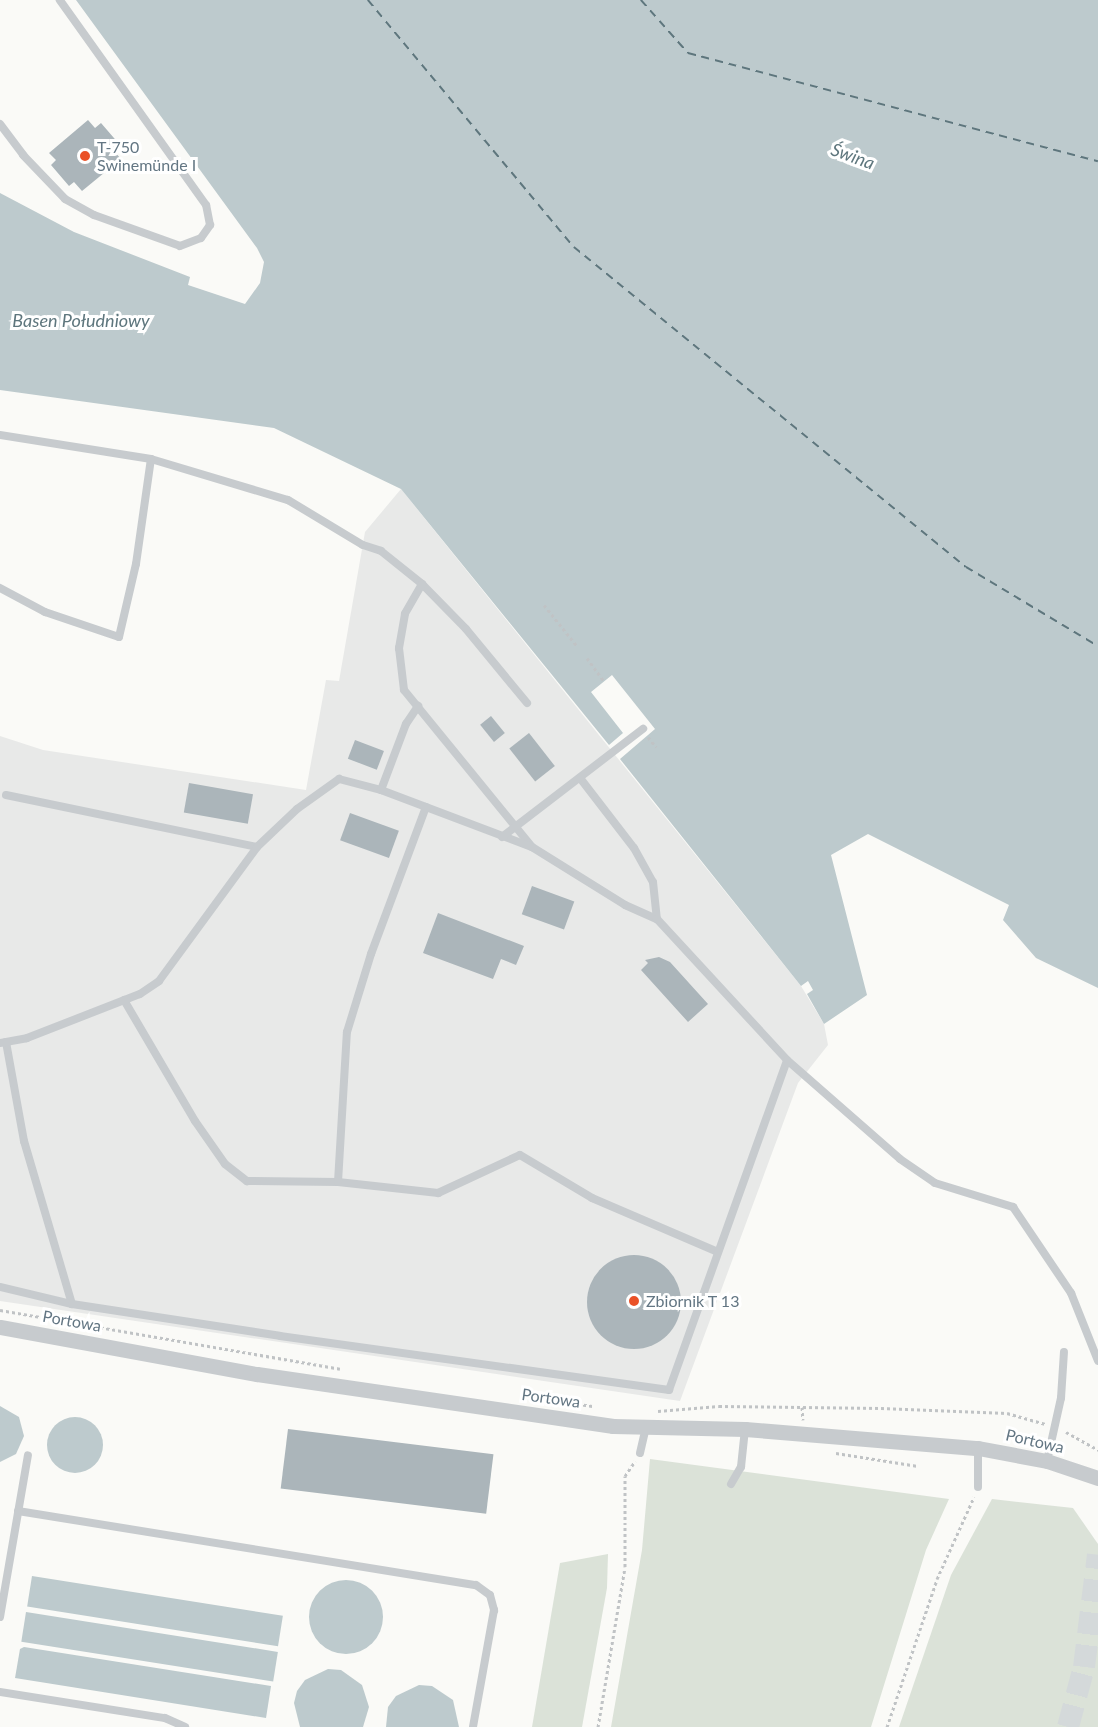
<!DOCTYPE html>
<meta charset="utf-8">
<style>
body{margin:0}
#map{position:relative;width:1098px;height:1727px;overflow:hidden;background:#fafaf7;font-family:Lato,sans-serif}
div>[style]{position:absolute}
.built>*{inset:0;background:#e8e9e8}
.green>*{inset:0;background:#dbe2d8}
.water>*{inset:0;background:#bdcacd;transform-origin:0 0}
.round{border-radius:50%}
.ferry>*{height:1.5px;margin-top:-0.75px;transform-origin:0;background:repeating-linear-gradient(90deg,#5e767d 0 8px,transparent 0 14px)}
.building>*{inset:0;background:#abb5ba;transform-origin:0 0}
.primary-tunnel>*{height:22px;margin-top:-11px;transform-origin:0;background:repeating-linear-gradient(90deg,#d4d9da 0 22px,transparent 0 33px)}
.path>*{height:3px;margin-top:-1.5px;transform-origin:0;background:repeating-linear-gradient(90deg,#c0c3c5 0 3px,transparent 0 6px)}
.lane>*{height:8px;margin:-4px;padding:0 4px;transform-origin:4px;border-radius:4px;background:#c7cbce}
.street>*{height:15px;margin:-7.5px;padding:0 7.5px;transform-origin:7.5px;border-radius:7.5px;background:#c7cbce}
.dots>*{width:16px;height:16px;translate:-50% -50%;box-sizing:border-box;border:3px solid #fff;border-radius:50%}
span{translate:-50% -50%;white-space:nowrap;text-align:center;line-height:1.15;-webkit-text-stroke:6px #fff;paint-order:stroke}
.poi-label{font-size:16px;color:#637683}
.left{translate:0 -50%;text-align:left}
.street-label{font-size:16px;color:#637683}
.water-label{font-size:18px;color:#5e767d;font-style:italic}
</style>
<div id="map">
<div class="built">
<div style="clip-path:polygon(401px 489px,801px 986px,824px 1024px,828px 1045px,798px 1083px,680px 1401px,0 1301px,0 736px,43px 750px,306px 790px,326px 680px,339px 681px,365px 532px)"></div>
</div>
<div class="green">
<div style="clip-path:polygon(650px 1459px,949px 1499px,926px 1550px,871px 1727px,611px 1727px,642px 1550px)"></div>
<div style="clip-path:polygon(992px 1499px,1073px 1508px,1098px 1544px,1098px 1727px,899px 1727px,951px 1575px)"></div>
<div style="clip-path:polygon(608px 1554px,607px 1588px,582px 1727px,532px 1727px,560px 1563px)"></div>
</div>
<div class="water">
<div style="clip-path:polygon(76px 0,1098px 0,1098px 988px,1036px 958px,1003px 920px,1009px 905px,868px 834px,831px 855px,867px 995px,824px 1024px,807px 994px,813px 990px,808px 981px,801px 986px,620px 759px,655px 729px,612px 675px,591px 692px,623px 733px,609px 745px,401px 489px,274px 428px,0 390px,0 193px,74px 232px,190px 277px,188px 285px,245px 304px,260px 283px,264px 262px,257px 248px)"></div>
<div style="clip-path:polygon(0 1406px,19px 1417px,24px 1436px,16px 1454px,0 1462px)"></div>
<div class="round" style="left:47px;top:1417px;width:56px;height:56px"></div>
<div style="left:32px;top:1576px;width:254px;height:31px;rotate:9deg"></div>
<div class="round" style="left:309px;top:1580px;width:74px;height:74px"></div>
<div style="left:26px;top:1612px;width:255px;height:30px;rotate:9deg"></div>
<div style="clip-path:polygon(24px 1647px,271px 1686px,266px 1718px,15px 1678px,20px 1649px)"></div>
<div style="clip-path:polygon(328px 1669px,341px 1670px,362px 1685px,369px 1707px,363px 1727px,300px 1727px,294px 1703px,297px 1691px,305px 1680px)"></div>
<div style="clip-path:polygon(419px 1685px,432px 1686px,453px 1700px,459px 1727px,386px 1727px,388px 1707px,396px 1696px)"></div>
</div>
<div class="ferry">
<div style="left:368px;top:0;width:322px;rotate:50.2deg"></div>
<div style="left:574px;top:247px;width:506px;rotate:39.23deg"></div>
<div style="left:966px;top:567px;width:154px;rotate:30.9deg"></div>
<div style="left:641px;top:0;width:71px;rotate:48.4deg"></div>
<div style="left:688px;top:53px;width:424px;rotate:14.8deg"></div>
</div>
<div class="building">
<div style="clip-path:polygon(88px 120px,95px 128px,101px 123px,120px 145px,114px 151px,121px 159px,82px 191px,74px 182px,69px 186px,51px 165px,56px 160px,49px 153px)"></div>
<div style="left:491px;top:716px;width:22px;height:14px;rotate:51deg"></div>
<div style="left:529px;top:733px;width:42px;height:25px;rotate:52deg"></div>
<div style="left:355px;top:740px;width:31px;height:20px;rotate:21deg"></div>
<div style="left:189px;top:783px;width:65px;height:30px;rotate:10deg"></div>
<div style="left:350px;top:813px;width:52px;height:29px;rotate:20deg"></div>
<div style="left:532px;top:886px;width:45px;height:30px;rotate:20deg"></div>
<div style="clip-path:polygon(438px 913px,524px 946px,516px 965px,501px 959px,493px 979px,423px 953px)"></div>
<div style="clip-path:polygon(659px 957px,670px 962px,708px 1004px,688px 1022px,641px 970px,648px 963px,645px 960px)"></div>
<div class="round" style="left:587px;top:1255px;width:94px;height:94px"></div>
<div style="left:288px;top:1429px;width:207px;height:60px;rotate:7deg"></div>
</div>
<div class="primary-tunnel">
<div style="left:1068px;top:1727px;width:62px;rotate:-75.1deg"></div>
<div style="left:1084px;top:1667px;width:113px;rotate:-82.9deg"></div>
</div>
<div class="path">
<div style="left:544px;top:605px;width:53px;rotate:51.2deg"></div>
<div style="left:587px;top:658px;width:29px;rotate:54deg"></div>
<div style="left:648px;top:737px;width:13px;rotate:51deg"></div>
<div style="left:0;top:1310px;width:345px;rotate:9.8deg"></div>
<div style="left:530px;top:1397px;width:63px;rotate:8.3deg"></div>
<div style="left:802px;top:1407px;width:13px;rotate:86deg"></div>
<div style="left:658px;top:1411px;width:61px;rotate:-4.7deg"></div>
<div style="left:719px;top:1406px;width:162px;rotate:0.7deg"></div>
<div style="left:881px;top:1408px;width:126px;rotate:2.3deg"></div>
<div style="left:1007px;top:1413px;width:40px;rotate:16deg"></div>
<div style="left:1066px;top:1432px;width:37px;rotate:29deg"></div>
<div style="left:836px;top:1453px;width:83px;rotate:9deg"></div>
<div style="left:598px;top:1727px;width:162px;rotate:-80.4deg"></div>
<div style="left:625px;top:1567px;width:91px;rotate:-90deg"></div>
<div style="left:625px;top:1476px;width:18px;rotate:-56deg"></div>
<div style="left:887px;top:1727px;width:156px;rotate:-71.3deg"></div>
<div style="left:937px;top:1579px;width:90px;rotate:-65.7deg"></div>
</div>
<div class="lane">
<div style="left:0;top:124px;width:39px;rotate:53deg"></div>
<div style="left:23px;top:155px;width:61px;rotate:46.3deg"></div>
<div style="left:65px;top:199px;width:33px;rotate:29deg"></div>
<div style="left:94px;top:215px;width:91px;rotate:19.8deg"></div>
<div style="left:180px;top:246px;width:22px;rotate:-21deg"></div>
<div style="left:201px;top:238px;width:16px;rotate:-55deg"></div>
<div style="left:210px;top:225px;width:20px;rotate:-101deg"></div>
<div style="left:206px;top:205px;width:252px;rotate:-125.5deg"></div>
<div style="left:0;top:435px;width:153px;rotate:9deg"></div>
<div style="left:151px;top:459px;width:143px;rotate:16.7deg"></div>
<div style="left:288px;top:500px;width:87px;rotate:31deg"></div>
<div style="left:363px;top:545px;width:19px;rotate:18deg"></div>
<div style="left:381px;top:551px;width:53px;rotate:38.8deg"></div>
<div style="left:422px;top:584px;width:63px;rotate:45.6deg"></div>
<div style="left:466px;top:629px;width:96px;rotate:50.5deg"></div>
<div style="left:422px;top:584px;width:34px;rotate:120deg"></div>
<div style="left:405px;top:614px;width:35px;rotate:100deg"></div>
<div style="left:399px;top:648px;width:42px;rotate:83.2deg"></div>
<div style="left:404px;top:690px;width:203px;rotate:50.8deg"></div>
<div style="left:532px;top:847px;width:110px;rotate:31.9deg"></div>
<div style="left:625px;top:905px;width:35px;rotate:24deg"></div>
<div style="left:0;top:588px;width:51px;rotate:28.1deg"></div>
<div style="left:45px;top:612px;width:78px;rotate:18.7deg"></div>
<div style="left:119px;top:637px;width:75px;rotate:-76.9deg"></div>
<div style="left:136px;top:564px;width:106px;rotate:-81.9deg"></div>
<div style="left:580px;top:778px;width:88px;rotate:52.4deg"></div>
<div style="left:634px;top:848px;width:39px;rotate:61deg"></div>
<div style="left:653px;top:882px;width:37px;rotate:84deg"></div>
<div style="left:657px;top:919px;width:192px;rotate:47.3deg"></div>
<div style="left:787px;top:1060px;width:150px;rotate:41.2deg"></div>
<div style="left:900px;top:1159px;width:42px;rotate:34.4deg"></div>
<div style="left:935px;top:1183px;width:82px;rotate:17.1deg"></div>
<div style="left:1013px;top:1207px;width:104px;rotate:56deg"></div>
<div style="left:1071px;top:1293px;width:73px;rotate:68.3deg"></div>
<div style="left:381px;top:790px;width:71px;rotate:-69.3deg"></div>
<div style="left:406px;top:724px;width:22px;rotate:-56deg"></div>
<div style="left:6px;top:795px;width:256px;rotate:11.7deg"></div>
<div style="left:257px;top:847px;width:55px;rotate:-43.5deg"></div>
<div style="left:297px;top:809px;width:52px;rotate:-35.5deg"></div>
<div style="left:339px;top:779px;width:43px;rotate:14.7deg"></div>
<div style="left:381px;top:790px;width:161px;rotate:20.7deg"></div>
<div style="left:502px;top:837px;width:178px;rotate:-37.5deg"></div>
<div style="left:124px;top:1000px;width:140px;rotate:59.6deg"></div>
<div style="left:195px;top:1121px;width:52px;rotate:55.1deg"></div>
<div style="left:225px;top:1164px;width:28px;rotate:38deg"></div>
<div style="left:247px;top:1181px;width:91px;rotate:0.6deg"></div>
<div style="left:338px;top:1182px;width:101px;rotate:6.3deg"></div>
<div style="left:438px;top:1193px;width:90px;rotate:-24.9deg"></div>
<div style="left:520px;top:1155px;width:84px;rotate:30.8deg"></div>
<div style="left:592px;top:1198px;width:137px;rotate:23.2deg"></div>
<div style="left:6px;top:1042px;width:101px;rotate:79.7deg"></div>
<div style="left:24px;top:1141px;width:170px;rotate:73.6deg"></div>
<div style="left:0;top:1043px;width:27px;rotate:-10deg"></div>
<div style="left:27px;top:1038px;width:121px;rotate:-21.3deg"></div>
<div style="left:140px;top:994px;width:23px;rotate:-34deg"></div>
<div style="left:159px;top:981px;width:166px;rotate:-53.8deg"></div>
<div style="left:338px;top:1182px;width:150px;rotate:-86.6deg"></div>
<div style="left:347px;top:1032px;width:82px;rotate:-72.9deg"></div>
<div style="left:371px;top:954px;width:157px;rotate:-69.5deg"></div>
<div style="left:0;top:1287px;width:74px;rotate:13.3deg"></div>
<div style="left:72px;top:1304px;width:210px;rotate:8.7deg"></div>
<div style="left:280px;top:1336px;width:393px;rotate:7.9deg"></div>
<div style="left:669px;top:1390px;width:350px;rotate:-70.3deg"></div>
<div style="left:978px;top:1448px;width:39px;rotate:90deg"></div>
<div style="left:640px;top:1453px;width:26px;rotate:-77deg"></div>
<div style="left:1047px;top:1461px;width:65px;rotate:-77.5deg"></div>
<div style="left:1061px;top:1398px;width:46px;rotate:-86.3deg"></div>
<div style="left:731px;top:1484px;width:20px;rotate:-60deg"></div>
<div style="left:741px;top:1467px;width:38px;rotate:-84deg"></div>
<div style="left:18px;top:1511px;width:464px;rotate:9.2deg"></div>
<div style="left:476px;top:1585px;width:17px;rotate:36deg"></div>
<div style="left:490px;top:1595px;width:16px;rotate:75deg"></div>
<div style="left:494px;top:1610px;width:119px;rotate:100.2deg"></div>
<div style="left:0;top:1617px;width:164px;rotate:-80.2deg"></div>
<div style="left:0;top:1692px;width:167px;rotate:9deg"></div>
<div style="left:165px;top:1718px;width:22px;rotate:24deg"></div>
</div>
<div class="street">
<div style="left:0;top:1327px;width:261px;rotate:10.4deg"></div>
<div style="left:257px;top:1374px;width:360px;rotate:8.3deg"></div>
<div style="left:613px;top:1426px;width:132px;rotate:1.3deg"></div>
<div style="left:745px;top:1429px;width:234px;rotate:4.7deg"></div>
<div style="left:978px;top:1448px;width:70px;rotate:10.7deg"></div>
<div style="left:1047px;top:1461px;width:54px;rotate:18.4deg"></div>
</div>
<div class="dots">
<div style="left:85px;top:156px;background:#ea5127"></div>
<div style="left:634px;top:1301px;background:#ea5127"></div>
</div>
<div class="poi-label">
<span class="left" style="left:97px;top:156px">T-750<br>Swinemünde I</span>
<span class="left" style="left:646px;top:1301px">Zbiornik T 13</span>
</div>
<div class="street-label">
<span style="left:72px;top:1321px;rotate:10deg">Portowa</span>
<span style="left:551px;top:1398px;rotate:8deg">Portowa</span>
<span style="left:1035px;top:1441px;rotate:13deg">Portowa</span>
</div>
<div class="water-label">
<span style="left:853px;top:156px;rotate:20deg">Świna</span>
<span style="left:81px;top:320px">Basen Południowy</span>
</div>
</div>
